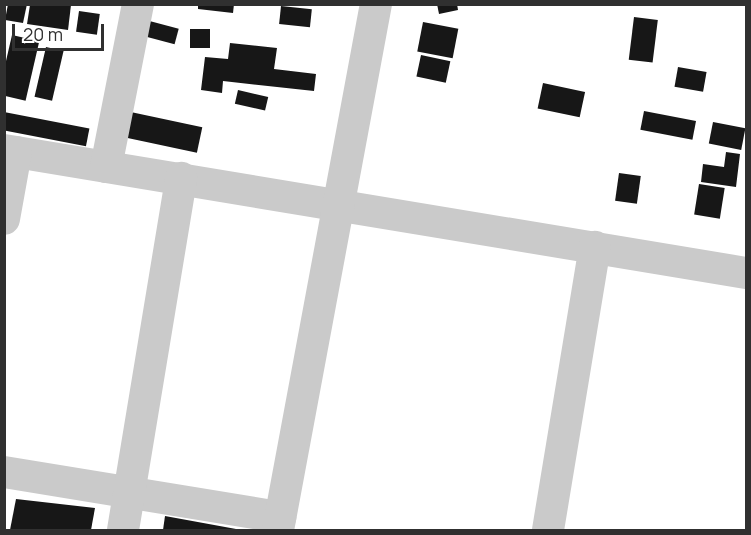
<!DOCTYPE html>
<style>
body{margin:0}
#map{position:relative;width:751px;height:535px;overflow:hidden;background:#fff;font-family:Manrope,sans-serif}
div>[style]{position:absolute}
.building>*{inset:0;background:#171717;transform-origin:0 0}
.street>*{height:32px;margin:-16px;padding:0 16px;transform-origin:16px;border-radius:16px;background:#cacaca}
span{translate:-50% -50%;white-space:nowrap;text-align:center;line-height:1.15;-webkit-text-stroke:6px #fff;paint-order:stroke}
.frame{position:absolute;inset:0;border:6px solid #303030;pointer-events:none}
.scale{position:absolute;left:12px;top:24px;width:92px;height:27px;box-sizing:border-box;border:3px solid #303030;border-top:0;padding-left:8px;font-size:18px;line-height:21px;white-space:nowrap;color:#303030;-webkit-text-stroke:4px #fff;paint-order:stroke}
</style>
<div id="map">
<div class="building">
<div style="clip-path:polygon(8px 4px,27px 4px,23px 23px,5px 20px)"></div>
<div style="clip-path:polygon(198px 4px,234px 4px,233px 13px,198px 9px)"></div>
<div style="clip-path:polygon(437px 4px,457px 4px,458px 10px,439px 14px)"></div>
<div style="clip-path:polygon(30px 5px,71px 5px,68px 30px,27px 24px)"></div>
<div style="left:281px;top:6px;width:31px;height:18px;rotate:6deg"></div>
<div style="left:79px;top:11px;width:21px;height:21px;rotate:8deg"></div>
<div style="left:634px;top:17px;width:24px;height:43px;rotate:7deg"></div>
<div style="left:142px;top:19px;width:38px;height:16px;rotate:15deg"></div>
<div style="left:423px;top:22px;width:36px;height:30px;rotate:11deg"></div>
<div style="left:190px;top:29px;width:20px;height:19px"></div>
<div style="left:12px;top:35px;width:28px;height:61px;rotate:13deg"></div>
<div style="clip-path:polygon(230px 43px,277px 48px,274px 69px,316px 74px,314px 91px,223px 81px,222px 93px,201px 90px,205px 57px,228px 59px)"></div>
<div style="left:46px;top:47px;width:18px;height:51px;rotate:13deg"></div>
<div style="left:421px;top:55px;width:30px;height:22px;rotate:12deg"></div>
<div style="left:678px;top:67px;width:29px;height:20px;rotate:10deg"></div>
<div style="left:543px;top:83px;width:43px;height:26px;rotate:12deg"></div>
<div style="left:238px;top:90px;width:31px;height:14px;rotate:13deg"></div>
<div style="left:126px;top:111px;width:78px;height:26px;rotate:12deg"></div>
<div style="left:644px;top:111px;width:53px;height:19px;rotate:11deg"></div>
<div style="left:4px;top:112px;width:87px;height:18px;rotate:11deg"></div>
<div style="left:713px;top:122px;width:33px;height:22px;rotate:11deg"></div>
<div style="clip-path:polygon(726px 152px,740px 154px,736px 187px,701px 182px,703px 164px,724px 167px)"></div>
<div style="left:619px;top:173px;width:22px;height:28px;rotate:8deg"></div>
<div style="left:699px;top:184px;width:26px;height:31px;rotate:9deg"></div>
<div style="clip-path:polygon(16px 499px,95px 508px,91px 530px,10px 530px)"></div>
<div style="clip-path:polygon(165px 516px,236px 529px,236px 530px,163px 530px)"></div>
</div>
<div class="street">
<div style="left:4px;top:150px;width:752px;rotate:9.41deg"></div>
<div style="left:106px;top:167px;width:166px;rotate:-78.9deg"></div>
<div style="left:4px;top:219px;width:68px;rotate:-79.8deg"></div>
<div style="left:4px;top:472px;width:280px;rotate:9.3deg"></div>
<div style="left:123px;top:530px;width:357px;rotate:-80.6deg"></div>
<div style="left:278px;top:530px;width:535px;rotate:-79.45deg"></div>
<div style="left:548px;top:530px;width:287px;rotate:-80.6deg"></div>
</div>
<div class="frame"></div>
<div class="scale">20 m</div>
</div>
